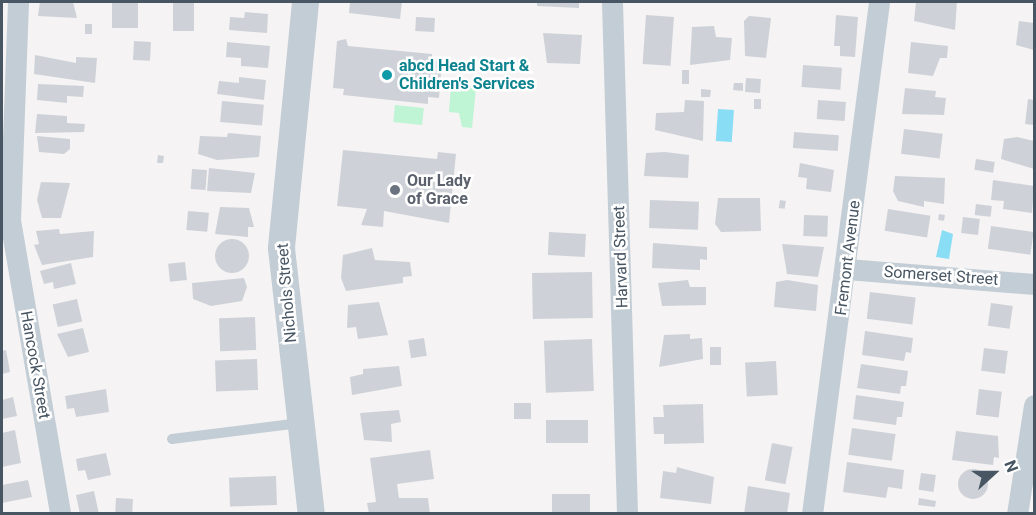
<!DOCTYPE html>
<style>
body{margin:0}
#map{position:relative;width:1036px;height:515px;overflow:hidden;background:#f5f3f3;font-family:Roboto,sans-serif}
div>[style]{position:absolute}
.green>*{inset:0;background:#bff4d4;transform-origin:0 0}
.water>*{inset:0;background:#89def5;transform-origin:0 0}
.building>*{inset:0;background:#ced2d8;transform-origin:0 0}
.round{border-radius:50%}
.service>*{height:10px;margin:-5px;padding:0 5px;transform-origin:5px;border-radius:5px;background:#c3cdd5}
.minor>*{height:21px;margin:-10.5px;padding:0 10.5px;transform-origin:10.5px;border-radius:10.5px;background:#c3cdd5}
.tertiary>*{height:27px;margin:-13.5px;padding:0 13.5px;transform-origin:13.5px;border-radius:13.5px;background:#c3cdd5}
.dots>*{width:16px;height:16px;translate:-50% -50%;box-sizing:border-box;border:3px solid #fff;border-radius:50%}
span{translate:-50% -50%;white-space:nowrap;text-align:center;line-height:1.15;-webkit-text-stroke:5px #fff;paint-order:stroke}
.culture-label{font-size:16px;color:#0d838f;font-weight:700}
.left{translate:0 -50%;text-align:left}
.worship-label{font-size:16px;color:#5b616d;font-weight:700}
.street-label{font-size:16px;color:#485663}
.frame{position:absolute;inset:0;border:3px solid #485663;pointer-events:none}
.north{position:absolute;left:964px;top:443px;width:60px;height:60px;-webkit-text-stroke:4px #fff;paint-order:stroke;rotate:69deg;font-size:16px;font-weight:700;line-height:24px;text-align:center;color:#485663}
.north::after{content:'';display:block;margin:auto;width:21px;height:27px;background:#485663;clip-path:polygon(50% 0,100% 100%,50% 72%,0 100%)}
</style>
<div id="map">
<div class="green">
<div style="clip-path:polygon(451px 86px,476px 88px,472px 128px,462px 127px,459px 113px,449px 112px)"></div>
<div style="left:395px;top:105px;width:29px;height:17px;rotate:6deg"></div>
</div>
<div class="water">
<div style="left:718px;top:109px;width:16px;height:32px;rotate:4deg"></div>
<div style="clip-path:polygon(942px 230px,953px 234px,949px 259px,936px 257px)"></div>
</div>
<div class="building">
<div style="clip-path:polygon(40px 2px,73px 2px,77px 18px,38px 16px)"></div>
<div style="left:112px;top:2px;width:26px;height:26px"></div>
<div style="left:173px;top:2px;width:21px;height:29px"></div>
<div style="clip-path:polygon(350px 2px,402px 2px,400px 19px,349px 13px)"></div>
<div style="clip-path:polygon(537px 2px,579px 2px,579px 8px,537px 6px)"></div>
<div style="clip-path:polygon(916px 2px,957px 2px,955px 30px,914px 21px)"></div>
<div style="clip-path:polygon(245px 12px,268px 14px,267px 33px,229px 30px,230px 17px,244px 18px)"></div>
<div style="left:646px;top:15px;width:28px;height:49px;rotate:4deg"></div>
<div style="clip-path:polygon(836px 15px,858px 17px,855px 57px,840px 56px,840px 46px,834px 46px)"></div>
<div style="clip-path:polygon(749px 16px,771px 18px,766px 58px,745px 56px,744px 21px)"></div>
<div style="left:416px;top:17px;width:19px;height:14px;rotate:3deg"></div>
<div style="clip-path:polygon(1019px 21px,1034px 23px,1034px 50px,1016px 45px)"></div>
<div style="left:85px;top:24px;width:7px;height:10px"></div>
<div style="clip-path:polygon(714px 26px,716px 37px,732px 38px,730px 60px,690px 65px,692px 27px)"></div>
<div style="clip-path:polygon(543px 33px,582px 35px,580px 64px,547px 63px)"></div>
<div style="clip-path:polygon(346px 39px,348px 46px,432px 54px,432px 60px,442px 61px,439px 98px,428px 97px,428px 104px,343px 95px,344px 89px,333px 88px,337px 41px)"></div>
<div style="left:134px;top:41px;width:17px;height:19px;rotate:3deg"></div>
<div style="clip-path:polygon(227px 42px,270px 46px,268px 68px,241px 66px,241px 58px,226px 57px)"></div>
<div style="clip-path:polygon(911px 42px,948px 46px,947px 58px,940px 58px,933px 76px,908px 73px)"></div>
<div style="clip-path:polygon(35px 55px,76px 63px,76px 57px,97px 58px,95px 83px,34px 74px)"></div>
<div style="left:803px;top:65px;width:39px;height:22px;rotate:4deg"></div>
<div style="left:682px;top:70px;width:7px;height:14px"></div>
<div style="clip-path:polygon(239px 77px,266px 80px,264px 100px,217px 94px,219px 81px,239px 83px)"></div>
<div style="left:746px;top:78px;width:15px;height:14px;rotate:4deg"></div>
<div style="clip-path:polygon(734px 83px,743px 83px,743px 91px,733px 90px)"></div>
<div style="clip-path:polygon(38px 84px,84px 86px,83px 97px,67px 96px,67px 103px,37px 100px)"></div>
<div style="clip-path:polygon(905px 88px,936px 91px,935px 97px,946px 98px,944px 115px,902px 114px)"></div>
<div style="clip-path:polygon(701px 89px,711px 90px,710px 97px,701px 97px)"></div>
<div style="left:754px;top:99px;width:7px;height:10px"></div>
<div style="clip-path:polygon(1028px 99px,1034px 100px,1034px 125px,1025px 124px)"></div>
<div style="clip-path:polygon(685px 100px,704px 101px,703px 141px,655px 130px,656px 113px,684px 112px)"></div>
<div style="left:818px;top:100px;width:28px;height:19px;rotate:4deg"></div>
<div style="left:222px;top:101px;width:42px;height:21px;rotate:5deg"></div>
<div style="clip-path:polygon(37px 114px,67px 116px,67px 123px,85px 124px,84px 132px,35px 133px)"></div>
<div style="left:904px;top:129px;width:39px;height:25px;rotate:7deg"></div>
<div style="left:794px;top:132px;width:45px;height:16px;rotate:4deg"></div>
<div style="clip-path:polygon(228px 133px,261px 136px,259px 157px,217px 160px,198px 154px,200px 136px,227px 137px)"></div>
<div style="clip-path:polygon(37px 136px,70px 139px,70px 149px,64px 154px,39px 152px)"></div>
<div style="clip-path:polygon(1017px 137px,1034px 141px,1034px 169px,1001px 159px,1004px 139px)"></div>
<div style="clip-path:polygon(343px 150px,437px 159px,438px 152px,456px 154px,449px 223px,384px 211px,383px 227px,361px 225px,367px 209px,337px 206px)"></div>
<div style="clip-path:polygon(665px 152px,689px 155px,688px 178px,644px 176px,646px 153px)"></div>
<div style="clip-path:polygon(158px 155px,164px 156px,163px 163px,157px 163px)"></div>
<div style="left:976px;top:159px;width:19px;height:11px;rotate:9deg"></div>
<div style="clip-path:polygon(800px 163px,834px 170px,831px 192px,806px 189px,807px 178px,798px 177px)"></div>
<div style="clip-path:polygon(209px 168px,255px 173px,251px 193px,207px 191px)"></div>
<div style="left:192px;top:169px;width:15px;height:20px;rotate:4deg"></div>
<div style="clip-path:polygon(895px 176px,945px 178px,944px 204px,924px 201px,924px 207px,898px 201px,893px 191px)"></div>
<div style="clip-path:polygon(993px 180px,1034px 186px,1032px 213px,1003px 209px,1004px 201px,991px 200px)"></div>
<div style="clip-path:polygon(41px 182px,70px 183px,61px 218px,42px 218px,37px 200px)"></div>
<div style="clip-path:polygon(718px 198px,760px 198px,761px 231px,721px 232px,715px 224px)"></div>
<div style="left:650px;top:200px;width:49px;height:28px;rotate:2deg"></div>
<div style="left:780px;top:200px;width:6px;height:8px;rotate:9deg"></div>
<div style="left:976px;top:204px;width:16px;height:11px;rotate:7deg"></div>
<div style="clip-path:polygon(220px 207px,249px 208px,254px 227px,248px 227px,248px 237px,215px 234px)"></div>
<div style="left:888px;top:209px;width:43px;height:22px;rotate:9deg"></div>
<div style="left:188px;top:211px;width:21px;height:19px;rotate:5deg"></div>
<div style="left:939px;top:214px;width:6px;height:6px;rotate:9deg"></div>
<div style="left:804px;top:215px;width:24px;height:21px;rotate:2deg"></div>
<div style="left:963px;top:217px;width:17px;height:16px;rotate:7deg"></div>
<div style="left:991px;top:226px;width:43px;height:23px;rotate:8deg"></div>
<div style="clip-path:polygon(59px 229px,60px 234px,94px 231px,93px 257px,42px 265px,34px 245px,39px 244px,36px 231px)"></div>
<div style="left:549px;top:232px;width:37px;height:23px;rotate:3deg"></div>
<div class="round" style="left:215px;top:239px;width:34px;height:34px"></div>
<div style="clip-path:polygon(653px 243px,707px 247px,707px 260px,700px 259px,700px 270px,652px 268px)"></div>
<div style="clip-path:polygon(782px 244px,824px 247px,818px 277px,787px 274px)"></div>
<div style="clip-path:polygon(372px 248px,375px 260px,410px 262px,412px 276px,403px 277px,403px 283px,346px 291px,341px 278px,343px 255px)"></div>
<div style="left:185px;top:262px;width:18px;height:17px;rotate:84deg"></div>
<div style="clip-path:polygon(71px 263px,76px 284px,54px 289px,53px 282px,44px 284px,40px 271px)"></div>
<div style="left:592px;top:272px;width:46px;height:60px;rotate:89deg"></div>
<div style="clip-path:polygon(244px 278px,247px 287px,242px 301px,211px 306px,193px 299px,192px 283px)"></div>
<div style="clip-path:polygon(688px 280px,690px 287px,706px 287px,706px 305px,662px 306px,658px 283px)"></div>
<div style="clip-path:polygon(787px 280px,818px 285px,816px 311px,774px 307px,776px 282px)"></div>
<div style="left:870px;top:292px;width:46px;height:27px;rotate:7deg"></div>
<div style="left:77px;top:299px;width:23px;height:25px;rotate:77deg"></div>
<div style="clip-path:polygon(379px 302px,388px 335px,358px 339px,356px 327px,347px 328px,348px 305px)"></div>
<div style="left:991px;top:303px;width:22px;height:23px;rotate:8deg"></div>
<div style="left:255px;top:317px;width:33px;height:36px;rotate:88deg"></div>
<div style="clip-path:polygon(83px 328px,89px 352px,68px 357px,57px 334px)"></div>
<div style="clip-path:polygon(865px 331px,913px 338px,911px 353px,906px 352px,904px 361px,862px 355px)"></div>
<div style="clip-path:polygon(690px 334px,690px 339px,702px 338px,703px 359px,659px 367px,664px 335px)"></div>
<div style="left:424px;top:338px;width:18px;height:16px;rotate:81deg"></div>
<div style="left:592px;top:339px;width:52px;height:48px;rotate:88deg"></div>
<div style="left:710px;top:347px;width:11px;height:18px"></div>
<div style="left:984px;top:348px;width:24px;height:23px;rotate:7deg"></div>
<div style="clip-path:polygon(6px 350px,10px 372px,2px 374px,2px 351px)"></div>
<div style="left:257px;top:359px;width:31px;height:42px;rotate:88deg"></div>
<div style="left:776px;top:361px;width:34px;height:31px;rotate:87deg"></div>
<div style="clip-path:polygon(861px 364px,908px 371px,906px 386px,901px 386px,900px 394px,857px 388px)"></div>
<div style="clip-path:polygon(399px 366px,402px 386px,352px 395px,350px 377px,363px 374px,363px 369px)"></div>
<div style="clip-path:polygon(106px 389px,109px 412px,76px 417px,74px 408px,67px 409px,65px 396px)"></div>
<div style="left:979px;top:389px;width:23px;height:26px;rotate:7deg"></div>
<div style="clip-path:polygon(856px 395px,904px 402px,902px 417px,897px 417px,896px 425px,853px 419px)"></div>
<div style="clip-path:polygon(13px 397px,17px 416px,2px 419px,2px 400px)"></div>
<div style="left:531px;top:403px;width:16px;height:17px;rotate:90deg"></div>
<div style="clip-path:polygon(703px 404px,704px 443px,664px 444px,664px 434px,654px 434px,653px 417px,664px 417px,663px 405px)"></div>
<div style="clip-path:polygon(399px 410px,401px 422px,391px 424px,392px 442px,364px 440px,360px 413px)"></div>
<div style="left:546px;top:420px;width:42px;height:23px"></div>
<div style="left:852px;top:428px;width:44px;height:27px;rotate:8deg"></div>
<div style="clip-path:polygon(15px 430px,21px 463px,2px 467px,2px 433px)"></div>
<div style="clip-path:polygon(956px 431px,998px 436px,999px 458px,994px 457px,993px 465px,952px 460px)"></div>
<div style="left:772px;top:443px;width:21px;height:38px;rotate:11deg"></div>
<div style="clip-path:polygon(430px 450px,434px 479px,397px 484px,399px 498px,428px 498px,430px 514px,369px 514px,367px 503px,376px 502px,370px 458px)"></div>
<div style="clip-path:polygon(106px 453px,111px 475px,88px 480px,85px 470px,78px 471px,76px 459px)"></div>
<div style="clip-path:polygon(847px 462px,904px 470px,902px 489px,888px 487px,886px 498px,843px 492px)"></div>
<div style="clip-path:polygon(677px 467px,714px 477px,711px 504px,660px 498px,663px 471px,676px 473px)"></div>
<div class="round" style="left:958px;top:469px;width:30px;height:30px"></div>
<div style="left:921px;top:473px;width:15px;height:17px;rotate:8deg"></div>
<div style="left:276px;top:476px;width:29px;height:47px;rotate:88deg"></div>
<div style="clip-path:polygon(28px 480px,32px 497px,2px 503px,2px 485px)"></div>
<div style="clip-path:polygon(748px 486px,790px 493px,787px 514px,744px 514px)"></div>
<div style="clip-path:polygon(94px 491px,99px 514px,80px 514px,76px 495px)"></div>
<div style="left:552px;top:494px;width:38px;height:20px"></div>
<div style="left:116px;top:498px;width:17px;height:16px;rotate:3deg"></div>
<div style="clip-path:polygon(919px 498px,936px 501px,935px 507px,918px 505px)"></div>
</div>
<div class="service">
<div style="left:172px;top:439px;width:129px;rotate:-7.1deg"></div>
</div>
<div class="minor">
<div style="left:18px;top:2px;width:218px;rotate:92.1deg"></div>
<div style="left:10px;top:220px;width:298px;rotate:80.3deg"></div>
<div style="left:612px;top:2px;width:512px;rotate:88.32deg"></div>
<div style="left:847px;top:269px;width:188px;rotate:4.6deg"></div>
<div style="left:812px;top:514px;width:516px;rotate:-82.54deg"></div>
<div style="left:1017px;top:514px;width:110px;rotate:-81.1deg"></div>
</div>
<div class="tertiary">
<div style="left:305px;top:2px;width:247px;rotate:95.6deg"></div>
<div style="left:281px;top:248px;width:268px;rotate:83.6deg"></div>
</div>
<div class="dots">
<div style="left:387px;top:75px;background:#0f9aa8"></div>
<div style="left:395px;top:190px;background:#6b7280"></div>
</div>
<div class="culture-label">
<span class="left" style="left:399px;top:75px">abcd Head Start &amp;<br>Children's Services</span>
</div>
<div class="worship-label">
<span class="left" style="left:407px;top:190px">Our Lady<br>of Grace</span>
</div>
<div class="street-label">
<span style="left:621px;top:257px;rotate:-92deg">Harvard Street</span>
<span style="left:848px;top:258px;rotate:-83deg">Fremont Avenue</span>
<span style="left:941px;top:276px;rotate:4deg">Somerset Street</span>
<span style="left:287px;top:293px;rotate:-95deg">Nichols Street</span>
<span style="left:35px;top:365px;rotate:80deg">Hancock Street</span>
</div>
<div class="frame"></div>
<div class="north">N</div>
</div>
